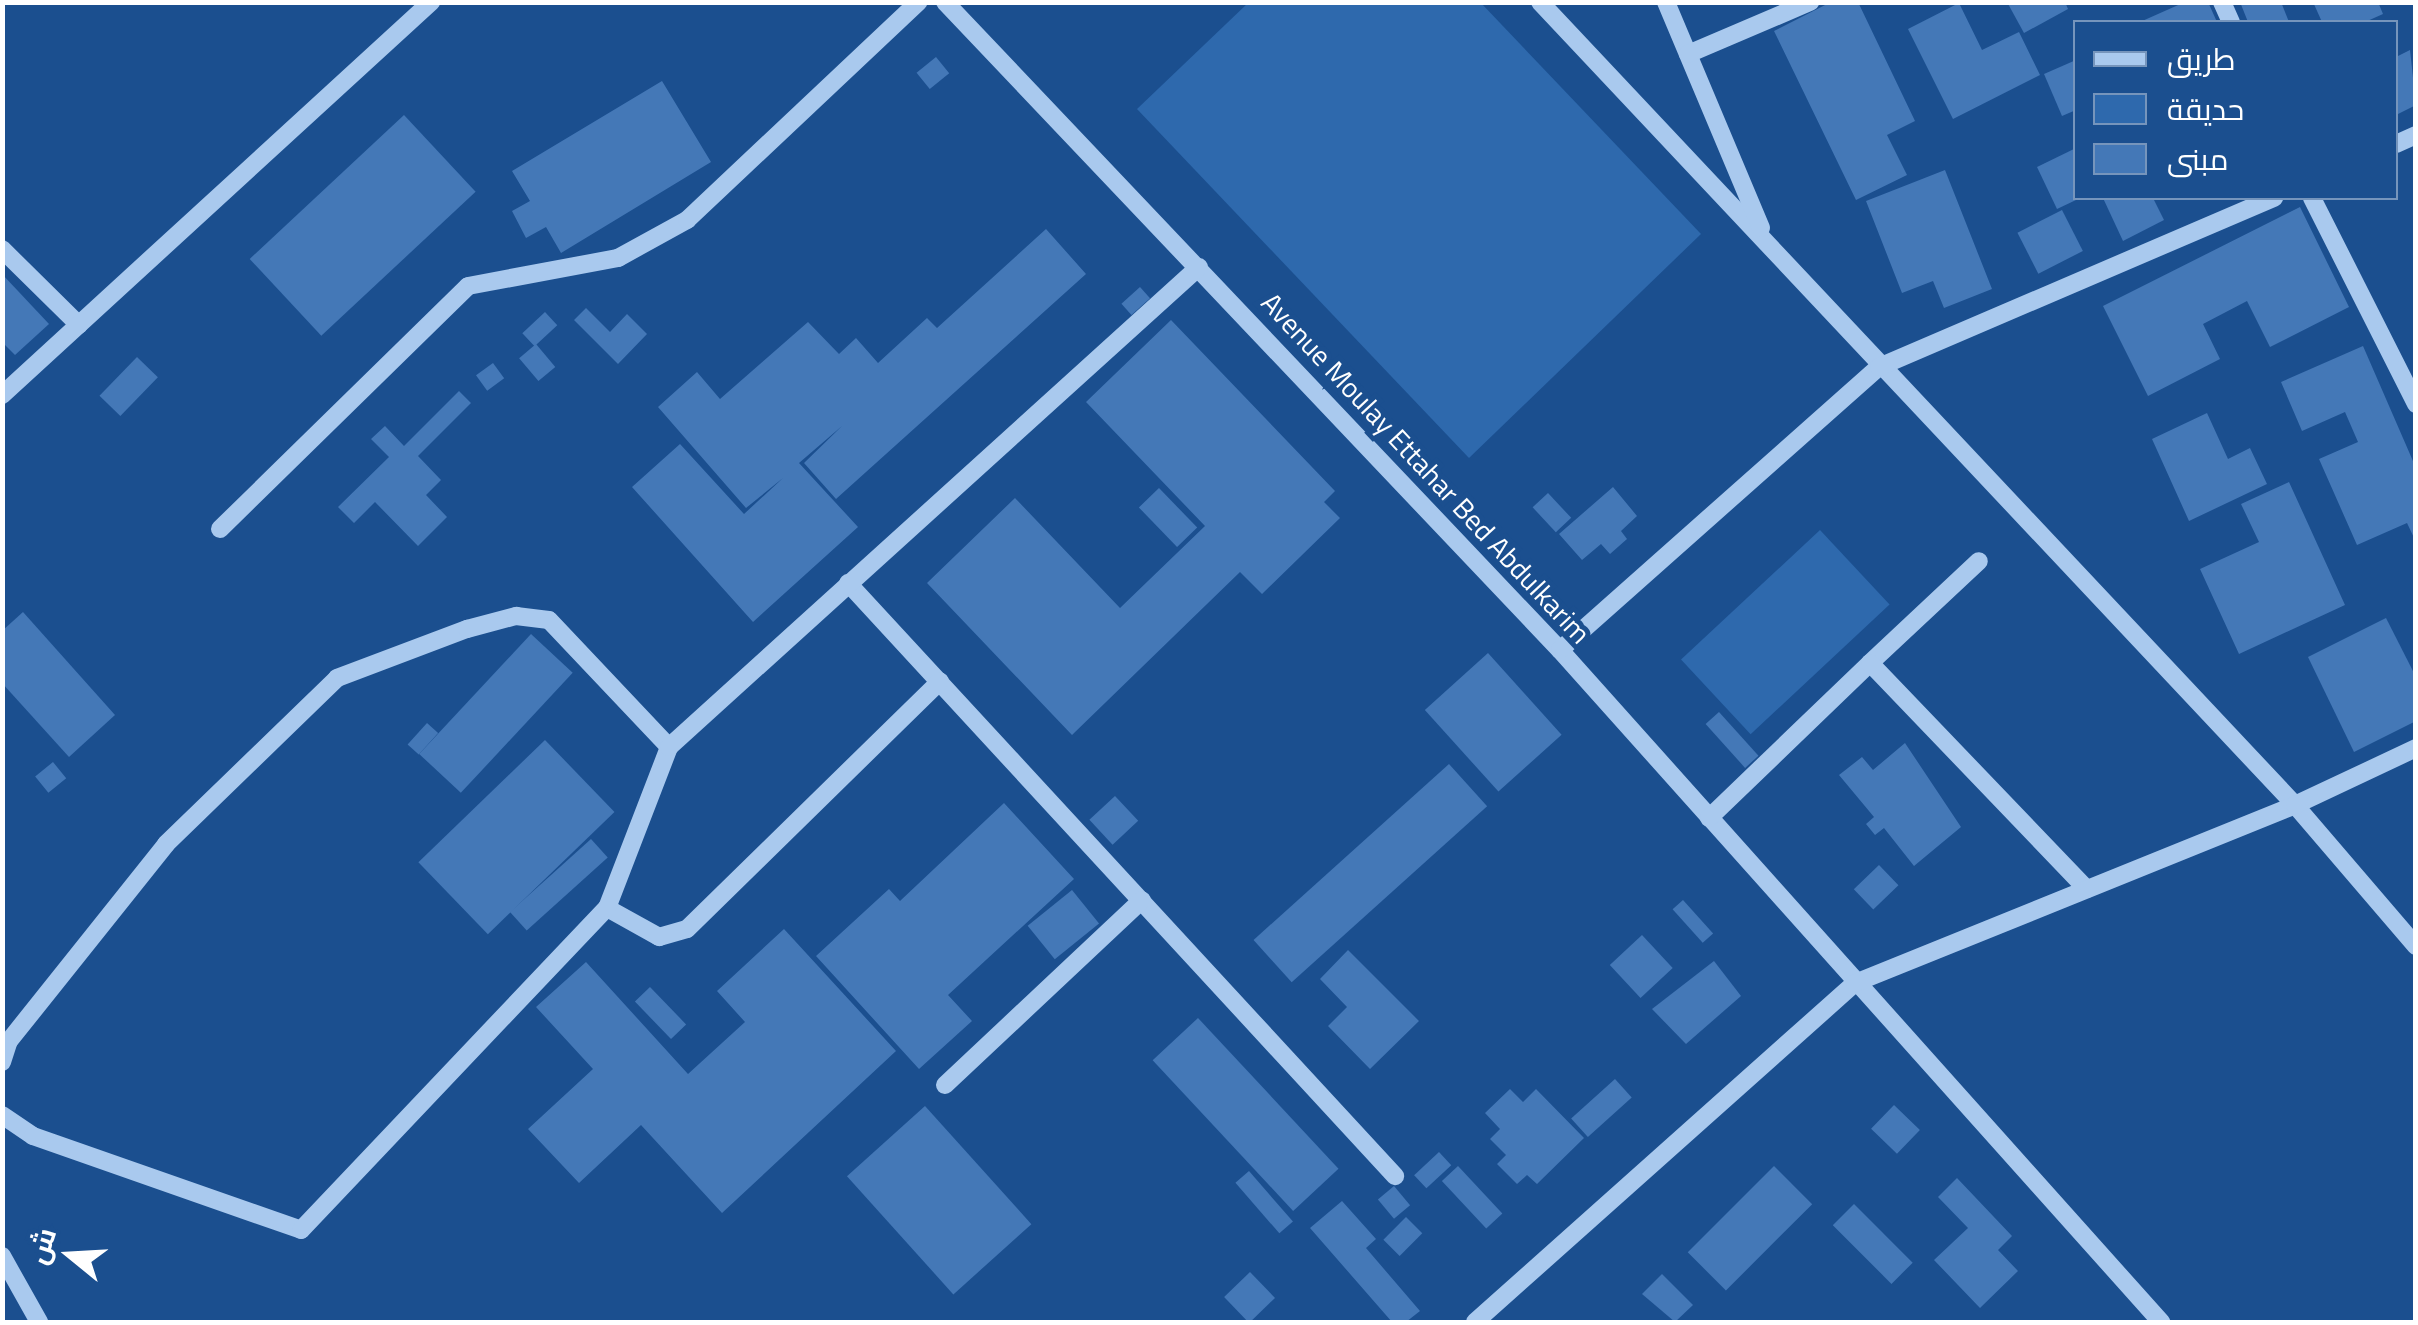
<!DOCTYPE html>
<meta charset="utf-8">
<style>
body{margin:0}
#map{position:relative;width:2418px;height:1325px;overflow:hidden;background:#1b4f8f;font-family:"Titillium Web",Cairo,sans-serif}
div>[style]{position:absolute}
.green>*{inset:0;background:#2e69ad;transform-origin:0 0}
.building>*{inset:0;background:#4478b7;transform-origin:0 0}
.minor>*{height:18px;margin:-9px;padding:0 9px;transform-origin:9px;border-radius:9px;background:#a9c9ee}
span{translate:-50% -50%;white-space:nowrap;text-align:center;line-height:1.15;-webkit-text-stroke:10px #1b4f8f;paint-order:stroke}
.street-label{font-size:28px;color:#fff}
.frame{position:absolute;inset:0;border:5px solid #fff;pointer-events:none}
.legend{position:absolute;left:2073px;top:20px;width:325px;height:180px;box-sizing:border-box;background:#1b4f8f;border:2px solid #7695bc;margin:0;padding:12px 18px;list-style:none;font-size:30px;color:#fff}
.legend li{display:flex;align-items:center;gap:20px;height:50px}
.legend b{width:50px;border:2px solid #7695bc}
.north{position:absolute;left:20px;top:1205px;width:100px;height:100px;-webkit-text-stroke:8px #1b4f8f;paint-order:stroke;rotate:288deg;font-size:28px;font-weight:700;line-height:40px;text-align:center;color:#fff}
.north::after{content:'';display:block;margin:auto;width:35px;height:45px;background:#fff;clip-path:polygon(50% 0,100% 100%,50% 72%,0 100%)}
</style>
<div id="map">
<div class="green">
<div style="clip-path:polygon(1248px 3px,1481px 3px,1701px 234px,1469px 458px,1137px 109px)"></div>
<div style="left:1820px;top:530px;width:102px;height:190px;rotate:47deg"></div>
</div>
<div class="building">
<div style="clip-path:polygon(1831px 2px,1858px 2px,1915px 121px,1887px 135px,1907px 175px,1856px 200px,1774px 31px)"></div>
<div style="clip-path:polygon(2007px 2px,2065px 2px,2068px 9px,2024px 33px)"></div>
<div style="clip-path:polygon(2185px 2px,2208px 2px,2217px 22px,2140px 22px)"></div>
<div style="clip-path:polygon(2240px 2px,2281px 2px,2289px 22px,2248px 22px)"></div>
<div style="clip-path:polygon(2313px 2px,2378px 2px,2383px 14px,2365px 22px,2322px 22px)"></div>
<div style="clip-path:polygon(1959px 3px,1982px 50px,2019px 32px,2040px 75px,1953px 119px,1908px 29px)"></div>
<div style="clip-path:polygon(2410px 50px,2416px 105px,2396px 115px,2396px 57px)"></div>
<div style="left:936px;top:57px;width:21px;height:25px;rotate:51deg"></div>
<div style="clip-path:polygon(2076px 60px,2076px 110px,2062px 116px,2044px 74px)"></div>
<div style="clip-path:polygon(662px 81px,711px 162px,561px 253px,546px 227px,526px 238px,512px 211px,530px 201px,512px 171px)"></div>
<div style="left:404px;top:115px;width:105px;height:211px;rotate:47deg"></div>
<div style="clip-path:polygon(2076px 148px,2076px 200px,2057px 209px,2037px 167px)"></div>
<div style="clip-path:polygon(1945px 170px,1992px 289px,1944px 308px,1933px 281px,1902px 293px,1866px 201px)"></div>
<div style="clip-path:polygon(2103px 198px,2153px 198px,2164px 220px,2123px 241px)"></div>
<div style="clip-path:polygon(2300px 207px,2349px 307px,2270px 347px,2247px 301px,2203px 324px,2220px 359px,2148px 396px,2103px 306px)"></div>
<div style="left:2062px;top:210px;width:46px;height:50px;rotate:63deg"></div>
<div style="clip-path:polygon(1046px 229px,1086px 274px,836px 499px,804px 463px,842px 426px,799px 463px,858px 527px,753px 622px,632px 487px,680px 444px,744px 514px,783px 478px,746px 508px,658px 407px,697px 372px,720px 399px,808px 322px,839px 354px,856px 338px,878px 363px,927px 318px,937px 328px)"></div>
<div style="clip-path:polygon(2px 274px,49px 324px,15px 355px,2px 342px)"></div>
<div style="left:1140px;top:287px;width:15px;height:25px;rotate:48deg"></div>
<div style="clip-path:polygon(586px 308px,610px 332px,627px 314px,647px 334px,618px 364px,574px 320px)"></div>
<div style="left:545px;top:312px;width:18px;height:31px;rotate:47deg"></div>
<div style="clip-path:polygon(1171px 320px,1335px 491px,1324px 502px,1340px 518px,1262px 594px,1240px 572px,1072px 735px,927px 583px,1015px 498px,1120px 608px,1205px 526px,1086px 402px)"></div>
<div style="left:536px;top:344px;width:30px;height:22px;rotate:50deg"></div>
<div style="clip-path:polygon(2363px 346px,2416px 468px,2416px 542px,2407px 523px,2357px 545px,2319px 459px,2358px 442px,2345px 412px,2302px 431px,2281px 382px)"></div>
<div style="left:137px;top:357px;width:29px;height:54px;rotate:44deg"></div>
<div style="left:493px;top:363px;width:19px;height:21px;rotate:54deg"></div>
<div style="clip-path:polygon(459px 391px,471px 403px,418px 456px,441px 480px,426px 495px,447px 517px,418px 546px,375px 502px,354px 523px,338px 507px,389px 457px,371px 439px,385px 426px,404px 446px)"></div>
<div style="clip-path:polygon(2207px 413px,2228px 459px,2250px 448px,2267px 484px,2189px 521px,2152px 439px)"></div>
<div style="clip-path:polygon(2289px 482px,2345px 605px,2239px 654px,2200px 569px,2259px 542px,2241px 504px)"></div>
<div style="clip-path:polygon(1613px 487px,1637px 516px,1621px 531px,1627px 539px,1610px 554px,1601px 544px,1582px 560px,1559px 534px)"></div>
<div style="left:1159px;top:488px;width:55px;height:28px;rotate:46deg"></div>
<div style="left:1548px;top:493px;width:34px;height:21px;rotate:47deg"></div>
<div style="clip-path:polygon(23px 612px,115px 715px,69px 757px,2px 683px,2px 631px)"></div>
<div style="clip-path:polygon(2386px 618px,2416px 677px,2416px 721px,2354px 752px,2308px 657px)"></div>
<div style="left:531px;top:634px;width:57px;height:164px;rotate:43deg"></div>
<div style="left:1488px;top:653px;width:110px;height:85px;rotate:48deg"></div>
<div style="left:1719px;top:712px;width:59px;height:18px;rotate:48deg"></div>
<div style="left:427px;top:723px;width:15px;height:29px;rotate:42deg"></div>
<div style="left:545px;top:740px;width:100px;height:176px;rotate:46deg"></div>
<div style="clip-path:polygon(1905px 743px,1961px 827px,1914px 866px,1884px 828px,1875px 835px,1866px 824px,1874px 817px,1839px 775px,1862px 757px,1873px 770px)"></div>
<div style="left:53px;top:762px;width:21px;height:23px;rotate:51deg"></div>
<div style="left:1449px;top:764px;width:57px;height:263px;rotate:48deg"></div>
<div style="left:1115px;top:796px;width:34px;height:35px;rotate:47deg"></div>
<div style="clip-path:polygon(1004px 803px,1074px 879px,948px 995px,972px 1021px,919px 1069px,816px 956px,889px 889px,900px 901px)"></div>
<div style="left:591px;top:839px;width:25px;height:109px;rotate:48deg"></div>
<div style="left:1879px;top:865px;width:28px;height:35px;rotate:46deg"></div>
<div style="left:1072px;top:890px;width:43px;height:57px;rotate:51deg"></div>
<div style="left:1683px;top:900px;width:45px;height:14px;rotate:48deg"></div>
<div style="clip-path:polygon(784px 929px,896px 1051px,722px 1213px,641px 1125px,579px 1183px,528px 1129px,593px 1069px,536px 1007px,586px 962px,688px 1074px,745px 1022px,717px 991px)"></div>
<div style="left:1642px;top:935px;width:45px;height:44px;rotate:47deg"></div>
<div style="clip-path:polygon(1348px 950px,1419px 1021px,1370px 1069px,1328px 1026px,1347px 1007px,1320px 979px)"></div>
<div style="clip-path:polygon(1714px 961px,1741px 996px,1686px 1044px,1652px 1009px)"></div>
<div style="left:650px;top:987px;width:52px;height:21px;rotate:46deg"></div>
<div style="left:1198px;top:1018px;width:206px;height:62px;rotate:47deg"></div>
<div style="left:1615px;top:1079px;width:25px;height:59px;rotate:48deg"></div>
<div style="clip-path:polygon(1510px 1089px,1523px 1102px,1536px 1089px,1584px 1138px,1537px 1184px,1527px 1175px,1517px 1184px,1497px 1164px,1506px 1155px,1490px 1139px,1500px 1129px,1485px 1113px)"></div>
<div style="left:1894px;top:1105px;width:36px;height:33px;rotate:44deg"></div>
<div style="left:925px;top:1106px;width:159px;height:105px;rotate:48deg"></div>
<div style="left:1439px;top:1152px;width:18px;height:34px;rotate:47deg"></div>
<div style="left:1458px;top:1166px;width:65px;height:22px;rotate:47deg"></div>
<div style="left:1774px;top:1166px;width:54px;height:122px;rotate:45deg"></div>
<div style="left:1249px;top:1171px;width:67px;height:18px;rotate:49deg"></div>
<div style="clip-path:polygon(1957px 1178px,2012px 1236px,1998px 1250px,2018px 1271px,1980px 1308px,1934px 1260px,1968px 1228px,1938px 1197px)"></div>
<div style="left:1394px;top:1186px;width:25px;height:21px;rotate:50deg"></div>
<div style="clip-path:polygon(1342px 1201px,1376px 1239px,1366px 1248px,1420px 1311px,1406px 1322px,1392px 1322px,1310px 1228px)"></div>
<div style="left:1854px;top:1204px;width:83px;height:30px;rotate:45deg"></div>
<div style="left:1406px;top:1217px;width:23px;height:32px;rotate:45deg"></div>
<div style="left:1250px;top:1272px;width:36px;height:36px;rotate:46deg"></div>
<div style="clip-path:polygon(1662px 1274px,1693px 1305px,1675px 1322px,1642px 1294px)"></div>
</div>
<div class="minor">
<div style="left:945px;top:2px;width:893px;rotate:46.5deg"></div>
<div style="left:1560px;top:650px;width:902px;rotate:48.19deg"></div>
<div style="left:1540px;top:2px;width:1102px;rotate:46.76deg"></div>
<div style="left:2295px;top:805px;width:186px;rotate:49.4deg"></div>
<div style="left:1666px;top:2px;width:245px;rotate:67.2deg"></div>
<div style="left:2222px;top:2px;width:22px;rotate:66deg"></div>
<div style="left:1688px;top:54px;width:133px;rotate:-23.1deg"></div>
<div style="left:2396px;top:144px;width:22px;rotate:-24deg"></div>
<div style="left:2312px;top:198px;width:231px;rotate:63.2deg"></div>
<div style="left:2px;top:249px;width:108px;rotate:44.6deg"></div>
<div style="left:2px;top:395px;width:582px;rotate:-42.49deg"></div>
<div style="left:220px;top:529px;width:347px;rotate:-44.4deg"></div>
<div style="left:468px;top:286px;width:153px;rotate:-10.6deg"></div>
<div style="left:618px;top:258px;width:79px;rotate:-28.8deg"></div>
<div style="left:687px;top:220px;width:318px;rotate:-43.3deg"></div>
<div style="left:848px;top:583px;width:807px;rotate:47.31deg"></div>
<div style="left:1560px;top:650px;width:426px;rotate:-41.6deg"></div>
<div style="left:1879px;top:367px;width:430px;rotate:-23.2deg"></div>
<div style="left:1870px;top:663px;width:149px;rotate:-43.1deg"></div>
<div style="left:1709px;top:818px;width:223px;rotate:-43.9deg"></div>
<div style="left:1870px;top:663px;width:313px;rotate:46.2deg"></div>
<div style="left:607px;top:908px;width:60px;rotate:29.1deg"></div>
<div style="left:659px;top:937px;width:29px;rotate:-16deg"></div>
<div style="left:687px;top:929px;width:354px;rotate:-44.4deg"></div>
<div style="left:2px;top:1062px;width:22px;rotate:-72deg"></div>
<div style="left:9px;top:1041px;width:252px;rotate:-51.4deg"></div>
<div style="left:166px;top:844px;width:238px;rotate:-44.1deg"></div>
<div style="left:337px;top:678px;width:139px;rotate:-20.7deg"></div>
<div style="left:467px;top:629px;width:51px;rotate:-14.9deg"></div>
<div style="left:516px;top:616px;width:33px;rotate:7deg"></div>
<div style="left:549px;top:620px;width:175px;rotate:46.6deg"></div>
<div style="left:945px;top:1085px;width:270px;rotate:-43.2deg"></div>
<div style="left:2px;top:1115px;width:37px;rotate:34deg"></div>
<div style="left:33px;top:1136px;width:284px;rotate:19.3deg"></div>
<div style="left:301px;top:1230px;width:444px;rotate:-46.5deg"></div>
<div style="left:607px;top:908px;width:173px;rotate:-68.9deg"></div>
<div style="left:669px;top:747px;width:715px;rotate:-42.17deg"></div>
<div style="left:2px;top:1256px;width:76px;rotate:60.7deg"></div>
<div style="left:1475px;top:1322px;width:509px;rotate:-41.74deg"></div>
<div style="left:1855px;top:983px;width:475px;rotate:-22deg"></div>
<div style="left:2295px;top:805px;width:134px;rotate:-25.2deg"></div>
</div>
<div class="street-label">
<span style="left:1426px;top:468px;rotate:47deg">Avenue Moulay Ettahar Bed Abdulkarim</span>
</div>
<div class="frame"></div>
<ul class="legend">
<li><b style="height:12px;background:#a9c9ee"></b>طريق</li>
<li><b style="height:28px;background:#2e69ad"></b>حديقة</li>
<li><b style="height:28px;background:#4478b7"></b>مبنى</li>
</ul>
<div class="north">ش</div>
</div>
